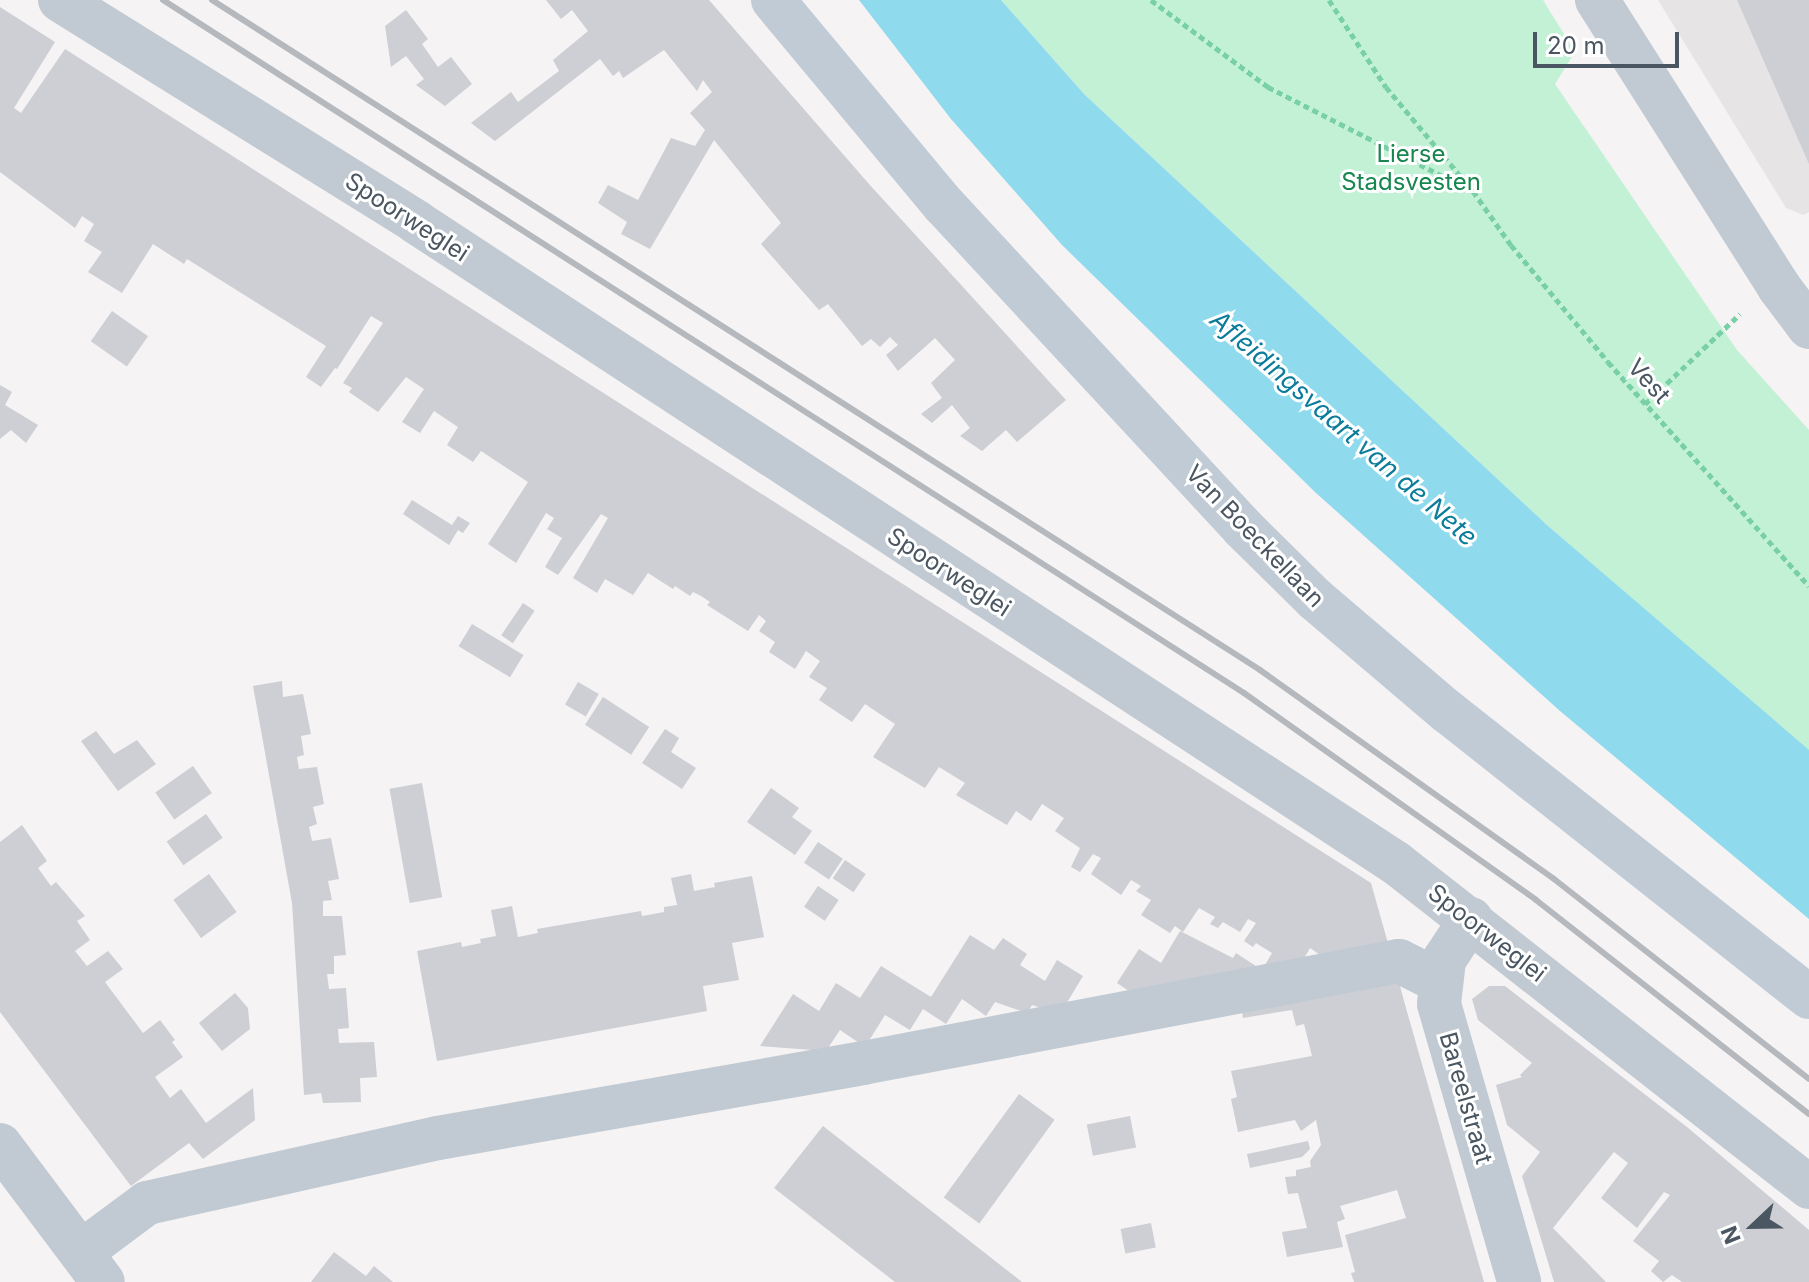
<!DOCTYPE html>
<style>
body{margin:0}
#map{position:relative;width:1809px;height:1282px;overflow:hidden;background:#f5f3f3;font-family:Inter,sans-serif}
div>[style]{position:absolute}
.education>*{inset:0;background:#e6e4e5}
.green>*{inset:0;background:#c3f1d5}
.water>*{inset:0;background:#90daee}
.building>*{inset:0;background:#cdcfd5;transform-origin:0 0}
.path>*{height:5px;margin-top:-2.5px;transform-origin:0;background:repeating-linear-gradient(90deg,#7ad0a6 0 6px,transparent 0 10px)}
.street>*{height:44px;margin:-22px;padding:0 22px;transform-origin:22px;border-radius:22px;background:#c1cad2}
.secondary>*{height:44px;margin:-22px;padding:0 22px;transform-origin:22px;border-radius:22px;background:#c1cbd6}
.rail>*{height:6px;margin:-3px;padding:0 3px;transform-origin:3px;border-radius:3px;background:#b5b8bd}
span{translate:-50% -50%;white-space:nowrap;text-align:center;line-height:1.15;-webkit-text-stroke:6px #fff;paint-order:stroke}
.park-label{font-size:24px;color:#17864f}
.street-label{font-size:24px;color:#4a5661}
.water-label{font-size:26px;color:#0c7c9b;font-style:italic}
.north{position:absolute;left:1713px;top:1186px;width:80px;height:80px;-webkit-text-stroke:6px #fff;paint-order:stroke;rotate:248deg;font-size:22px;font-weight:700;line-height:32px;text-align:center;color:#4a5661}
.north::after{content:'';display:block;margin:auto;width:28px;height:36px;background:#4a5661;clip-path:polygon(50% 0,100% 100%,50% 72%,0 100%)}
.scale{position:absolute;left:1533px;top:32px;width:146px;height:36px;box-sizing:border-box;border:4px solid #4a5661;border-top:0;padding-left:10px;font-size:24px;line-height:28px;white-space:nowrap;color:#4a5661;-webkit-text-stroke:6px #fff;paint-order:stroke}
</style>
<div id="map">
<div class="education">
<div style="clip-path:polygon(1658px 0,1809px 0,1809px 212px,1803px 215px,1786px 208px)"></div>
</div>
<div class="green">
<div style="clip-path:polygon(1001px 0,1543px 0,1575px 52px,1555px 84px,1737px 350px,1809px 430px,1809px 751px,1547px 525px,1084px 94px)"></div>
</div>
<div class="water">
<div style="clip-path:polygon(859px 0,1001px 0,1084px 94px,1547px 525px,1809px 750px,1809px 919px,1560px 711px,1316px 493px,1062px 245px,951px 119px)"></div>
</div>
<div class="building">
<div style="clip-path:polygon(546px 0,709px 0,869px 184px,1066px 400px,1017px 442px,1006px 430px,982px 451px,960px 436px,970px 428px,952px 405px,932px 423px,921px 414px,942px 398px,931px 383px,955px 360px,935px 338px,898px 371px,886px 355px,898px 345px,890px 337px,880px 347px,871px 339px,862px 346px,828px 304px,819px 310px,761px 244px,781px 223px,714px 140px,650px 249px,621px 234px,627px 222px,598px 203px,608px 185px,638px 200px,671px 138px,695px 146px,705px 130px,690px 113px,712px 92px,703px 80px,697px 91px,664px 50px,623px 78px,619px 71px,613px 76px,600px 59px,495px 141px,471px 123px,511px 92px,518px 102px,559px 71px,553px 60px,588px 31px,572px 10px,561px 19px)"></div>
<div style="clip-path:polygon(1737px 0,1809px 0,1809px 164px)"></div>
<div style="clip-path:polygon(0 7px,55px 42px,14px 108px,21px 113px,65px 49px,1371px 883px,1391px 954px,1329px 961px,1310px 948px,1298px 969px,1141px 999px,1117px 983px,1139px 949px,1161px 963px,1180px 931px,1233px 958px,1236px 953px,1262px 970px,1272px 953px,1256px 943px,1253px 947px,1244px 941px,1256px 923px,1248px 919px,1240px 932px,1223px 922px,1218px 928px,1210px 924px,1215px 917px,1199px 908px,1183px 932px,1175px 926px,1170px 933px,1141px 915px,1151px 900px,1136px 891px,1141px 886px,1131px 880px,1121px 895px,1091px 874px,1101px 858px,1093px 854px,1080px 872px,1071px 867px,1080px 848px,1055px 831px,1064px 818px,1042px 804px,1031px 821px,1016px 811px,1007px 825px,956px 795px,965px 783px,939px 767px,925px 788px,873px 757px,895px 724px,865px 704px,852px 722px,819px 700px,827px 688px,809px 677px,820px 661px,806px 651px,795px 669px,769px 652px,775px 642px,759px 631px,766px 621px,759px 615px,748px 631px,707px 605px,710px 602px,701px 596px,693px 592px,690px 596px,675px 586px,673px 589px,648px 573px,633px 595px,605px 579px,597px 593px,573px 578px,608px 518px,601px 514px,558px 575px,545px 567px,562px 538px,547px 529px,554px 518px,546px 513px,516px 563px,488px 544px,528px 482px,481px 451px,473px 462px,447px 445px,458px 427px,434px 411px,420px 433px,402px 422px,424px 389px,406px 377px,378px 412px,349px 392px,352px 388px,343px 383px,383px 323px,371px 316px,337px 369px,335px 368px,321px 387px,306px 377px,326px 346px,187px 259px,184px 264px,153px 244px,122px 293px,88px 272px,102px 252px,84px 241px,94px 224px,82px 216px,75px 228px,0 172px)"></div>
<div style="clip-path:polygon(406px 10px,428px 39px,422px 44px,438px 67px,451px 57px,472px 84px,445px 106px,416px 85px,424px 79px,406px 56px,391px 67px,385px 26px)"></div>
<div style="left:112px;top:311px;width:44px;height:37px;rotate:35deg"></div>
<div style="clip-path:polygon(0 385px,12px 392px,5px 405px,38px 425px,26px 443px,11px 430px,0 439px)"></div>
<div style="clip-path:polygon(412px 500px,452px 525px,458px 516px,470px 523px,463px 533px,458px 530px,449px 545px,403px 514px)"></div>
<div style="left:523px;top:603px;width:14px;height:39px;rotate:34deg"></div>
<div style="left:472px;top:624px;width:60px;height:26px;rotate:31deg"></div>
<div style="clip-path:polygon(282px 681px,283px 697px,303px 694px,311px 734px,301px 736px,304px 755px,297px 757px,299px 769px,317px 767px,324px 804px,313px 807px,317px 824px,309px 827px,312px 841px,331px 838px,339px 879px,328px 881px,332px 900px,323px 901px,323px 916px,342px 916px,346px 955px,334px 956px,334px 974px,327px 974px,329px 989px,346px 988px,349px 1028px,338px 1029px,339px 1043px,374px 1042px,377px 1077px,360px 1078px,361px 1102px,323px 1103px,321px 1093px,304px 1095px,292px 903px,253px 686px)"></div>
<div style="left:578px;top:682px;width:24px;height:26px;rotate:30deg"></div>
<div style="left:603px;top:697px;width:55px;height:33px;rotate:33deg"></div>
<div style="clip-path:polygon(665px 729px,679px 738px,671px 752px,696px 768px,682px 789px,642px 763px)"></div>
<div style="clip-path:polygon(96px 731px,114px 754px,137px 740px,156px 764px,118px 791px,81px 741px)"></div>
<div style="left:193px;top:766px;width:33px;height:46px;rotate:55deg"></div>
<div style="left:422px;top:783px;width:116px;height:33px;rotate:80deg"></div>
<div style="clip-path:polygon(771px 788px,799px 808px,792px 817px,812px 831px,795px 855px,747px 822px)"></div>
<div style="left:206px;top:814px;width:29px;height:48px;rotate:55deg"></div>
<div style="clip-path:polygon(22px 825px,47px 861px,38px 868px,51px 886px,56px 882px,85px 916px,77px 921px,90px 940px,75px 951px,87px 966px,108px 951px,123px 969px,105px 982px,143px 1033px,160px 1020px,175px 1040px,172px 1042px,183px 1057px,155px 1077px,170px 1098px,181px 1089px,206px 1123px,253px 1088px,255px 1120px,203px 1159px,189px 1143px,131px 1186px,0 1012px,0 842px)"></div>
<div style="left:818px;top:842px;width:30px;height:25px;rotate:34deg"></div>
<div style="left:845px;top:860px;width:25px;height:22px;rotate:34deg"></div>
<div style="left:209px;top:874px;width:47px;height:44px;rotate:54deg"></div>
<div style="clip-path:polygon(691px 874px,694px 891px,715px 887px,714px 883px,752px 876px,764px 937px,732px 943px,739px 980px,703px 986px,707px 1011px,437px 1061px,417px 951px,461px 942px,462px 947px,481px 943px,480px 939px,496px 936px,491px 910px,512px 906px,518px 937px,538px 933px,537px 929px,641px 911px,642px 916px,664px 912px,664px 907px,677px 905px,671px 878px)"></div>
<div style="left:818px;top:886px;width:25px;height:25px;rotate:34deg"></div>
<div style="clip-path:polygon(970px 935px,994px 950px,1003px 938px,1027px 954px,1020px 965px,1045px 981px,1057px 960px,1083px 976px,1060px 1014px,1032px 1005px,1027px 1013px,995px 1002px,986px 1016px,962px 999px,946px 1024px,923px 1009px,910px 1030px,885px 1015px,865px 1047px,840px 1030px,826px 1051px,760px 1046px,793px 994px,819px 1011px,836px 983px,860px 998px,881px 966px,931px 997px)"></div>
<div style="clip-path:polygon(1396px 971px,1404px 1001px,1484px 1282px,1354px 1282px,1351px 1273px,1355px 1272px,1345px 1235px,1406px 1218px,1397px 1190px,1340px 1206px,1345px 1219px,1337px 1222px,1343px 1247px,1287px 1257px,1282px 1232px,1307px 1228px,1298px 1193px,1288px 1194px,1285px 1177px,1296px 1176px,1296px 1170px,1311px 1167px,1310px 1161px,1321px 1145px,1316px 1120px,1301px 1131px,1295px 1120px,1238px 1132px,1231px 1099px,1237px 1097px,1231px 1071px,1312px 1056px,1304px 1024px,1296px 1026px,1292px 1010px,1243px 1018px,1240px 999px)"></div>
<div style="clip-path:polygon(1489px 986px,1505px 986px,1687px 1127px,1809px 1230px,1809px 1282px,1682px 1282px,1672px 1275px,1663px 1282px,1651px 1271px,1659px 1261px,1633px 1241px,1670px 1195px,1664px 1192px,1637px 1228px,1601px 1198px,1628px 1163px,1614px 1152px,1553px 1228px,1606px 1282px,1554px 1282px,1522px 1176px,1540px 1152px,1507px 1125px,1496px 1085px,1522px 1077px,1520px 1075px,1532px 1063px,1478px 1020px,1472px 999px)"></div>
<div style="clip-path:polygon(235px 993px,248px 1008px,250px 1029px,222px 1051px,199px 1023px)"></div>
<div style="left:1019px;top:1094px;width:44px;height:128px;rotate:36deg"></div>
<div style="left:1130px;top:1116px;width:32px;height:44px;rotate:79deg"></div>
<div style="clip-path:polygon(823px 1126px,1022px 1282px,895px 1282px,774px 1188px)"></div>
<div style="clip-path:polygon(1308px 1141px,1310px 1149px,1302px 1157px,1250px 1168px,1247px 1154px)"></div>
<div style="left:1151px;top:1223px;width:25px;height:31px;rotate:79deg"></div>
<div style="clip-path:polygon(334px 1252px,366px 1276px,374px 1266px,393px 1282px,311px 1282px)"></div>
</div>
<div class="path">
<div style="left:1151px;top:0;width:146px;rotate:36.6deg"></div>
<div style="left:1268px;top:87px;width:225px;rotate:27deg"></div>
<div style="left:1329px;top:0;width:104px;rotate:56.8deg"></div>
<div style="left:1386px;top:87px;width:136px;rotate:50.1deg"></div>
<div style="left:1473px;top:191px;width:66px;rotate:54.9deg"></div>
<div style="left:1511px;top:245px;width:152px;rotate:50.3deg"></div>
<div style="left:1608px;top:362px;width:301px;rotate:48.1deg"></div>
<div style="left:1645px;top:404px;width:131px;rotate:-43.5deg"></div>
</div>
<div class="street">
<div style="left:60px;top:0;width:420px;rotate:31.9deg"></div>
<div style="left:416px;top:222px;width:1171px;rotate:33.19deg"></div>
<div style="left:1396px;top:863px;width:525px;rotate:38.11deg"></div>
<div style="left:1597px;top:0;width:340px;rotate:57.6deg"></div>
<div style="left:1779px;top:287px;width:50px;rotate:53.1deg"></div>
<div style="left:1471px;top:919px;width:49px;rotate:123.4deg"></div>
<div style="left:1444px;top:960px;width:44px;rotate:96.5deg"></div>
<div style="left:1439px;top:1004px;width:289px;rotate:73.9deg"></div>
<div style="left:0;top:1145px;width:171px;rotate:53.1deg"></div>
<div style="left:81px;top:1252px;width:82px;rotate:-36.6deg"></div>
<div style="left:147px;top:1203px;width:298px;rotate:-12.6deg"></div>
<div style="left:438px;top:1138px;width:432px;rotate:-10deg"></div>
<div style="left:863px;top:1063px;width:546px;rotate:-10.77deg"></div>
<div style="left:1399px;top:961px;width:47px;rotate:26.6deg"></div>
</div>
<div class="secondary">
<div style="left:773px;top:0;width:267px;rotate:50.2deg"></div>
<div style="left:944px;top:205px;width:439px;rotate:47.2deg"></div>
<div style="left:1242px;top:527px;width:103px;rotate:44.6deg"></div>
<div style="left:1315px;top:599px;width:175px;rotate:40.4deg"></div>
<div style="left:1448px;top:712px;width:460px;rotate:38.3deg"></div>
</div>
<div class="rail">
<div style="left:163px;top:0;width:1284px;rotate:32.66deg"></div>
<div style="left:1244px;top:693px;width:358px;rotate:35.3deg"></div>
<div style="left:1536px;top:900px;width:347px;rotate:38.1deg"></div>
<div style="left:212px;top:0;width:1244px;rotate:32.59deg"></div>
<div style="left:1260px;top:670px;width:361px;rotate:35.4deg"></div>
<div style="left:1554px;top:879px;width:324px;rotate:38.1deg"></div>
</div>
<div class="park-label">
<span style="left:1411px;top:168px">Lierse<br>Stadsvesten</span>
</div>
<div class="street-label">
<span style="left:407px;top:217px;rotate:33deg">Spoorweglei</span>
<span style="left:1649px;top:381px;rotate:48deg">Vest</span>
<span style="left:1255px;top:536px;rotate:46deg">Van Boeckellaan</span>
<span style="left:949px;top:572px;rotate:33deg">Spoorweglei</span>
<span style="left:1487px;top:933px;rotate:38deg">Spoorweglei</span>
<span style="left:1466px;top:1098px;rotate:74deg">Bareelstraat</span>
</div>
<div class="water-label">
<span style="left:1344px;top:428px;rotate:41deg">Afleidingsvaart van de Nete</span>
</div>
<div class="north">N</div>
<div class="scale">20 m</div>
</div>
